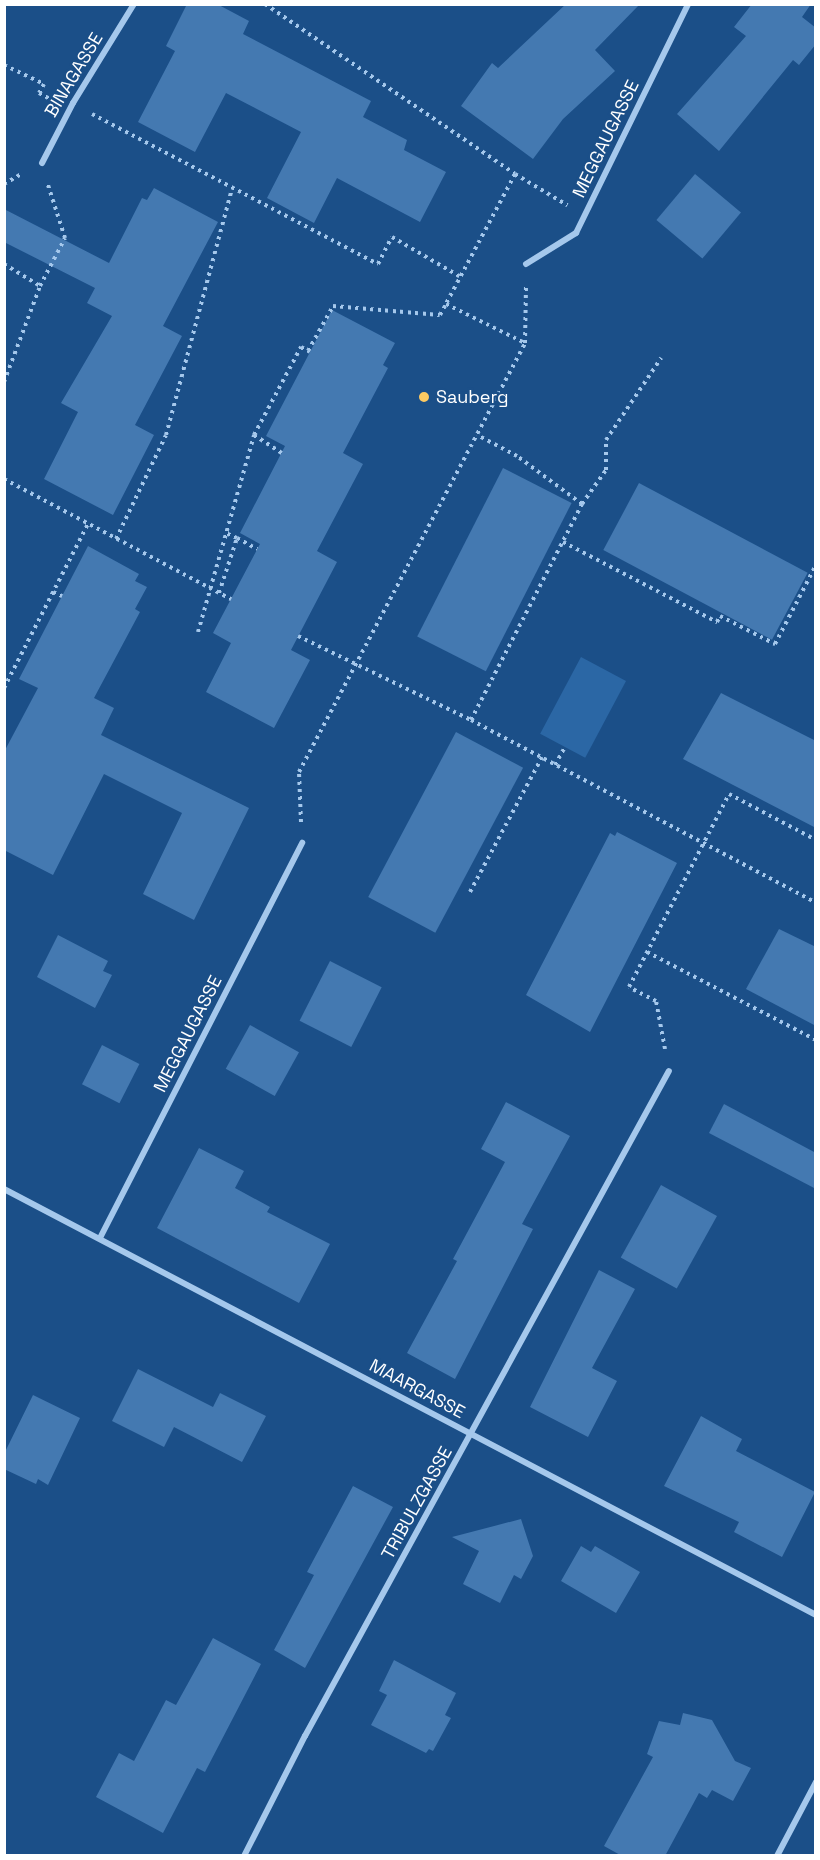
<!DOCTYPE html>
<style>
body{margin:0}
#map{position:relative;width:820px;height:1860px;overflow:hidden;background:#1b4f88;font-family:"Space Grotesk",sans-serif}
div>[style]{position:absolute}
.green>*{inset:0;background:#2b67a5;transform-origin:0 0}
.building>*{inset:0;background:#4479b1;transform-origin:0 0}
.path>*{height:4px;margin-top:-2px;transform-origin:0;background:repeating-linear-gradient(90deg,#a5c8ec 0 3px,transparent 0 7.5px)}
.street>*{height:6px;margin:-3px;padding:0 3px;transform-origin:3px;border-radius:3px;background:#a5c8ec}
.dots>*{width:16px;height:16px;translate:-50% -50%;box-sizing:border-box;border:3px solid #1b4f88;border-radius:50%}
span{translate:-50% -50%;white-space:nowrap;text-align:center;line-height:1.15;-webkit-text-stroke:4.5px #1b4f88;paint-order:stroke}
.street-label{font-size:18px;color:#fff}
.poi-label{font-size:18px;color:#fff}
.left{translate:0 -50%;text-align:left}
.frame{position:absolute;inset:0;border:6px solid #fff;pointer-events:none}
</style>
<div id="map">
<div class="green">
<div style="left:581px;top:657px;width:51px;height:87px;rotate:28deg"></div>
</div>
<div class="building">
<div style="clip-path:polygon(187px 4px,217px 4px,249px 21px,243px 34px,371px 101px,363px 117px,407px 140px,404px 150px,446px 172px,420px 222px,337px 178px,314px 223px,267px 198px,301px 132px,226px 93px,195px 152px,138px 122px,175px 51px,166px 46px)"></div>
<div style="clip-path:polygon(566px 4px,640px 4px,595px 50px,615px 71px,563px 119px,533px 159px,461px 106px,492px 63px,498px 68px)"></div>
<div style="clip-path:polygon(752px 4px,811px 4px,802px 17px,816px 28px,816px 44px,799px 65px,793px 60px,719px 151px,677px 114px,746px 36px,734px 27px)"></div>
<div style="left:695px;top:174px;width:60px;height:60px;rotate:40deg"></div>
<div style="clip-path:polygon(154px 188px,218px 222px,163px 326px,182px 336px,135px 425px,154px 435px,113px 515px,44px 479px,78px 412px,61px 403px,112px 316px,87px 303px,95px 288px,4px 242px,4px 209px,109px 263px,142px 198px,147px 200px)"></div>
<div style="clip-path:polygon(332px 310px,395px 343px,383px 365px,388px 368px,343px 453px,363px 464px,317px 551px,337px 562px,291px 650px,310px 660px,274px 728px,206px 692px,231px 643px,213px 633px,260px 544px,240px 533px,285px 446px,266px 436px)"></div>
<div style="left:503px;top:468px;width:77px;height:189px;rotate:27deg"></div>
<div style="left:639px;top:483px;width:191px;height:76px;rotate:28deg"></div>
<div style="clip-path:polygon(88px 546px,139px 574px,135px 581px,147px 587px,135px 609px,140px 612px,94px 698px,114px 708px,101px 735px,249px 808px,194px 920px,143px 894px,182px 813px,104px 774px,53px 875px,4px 850px,4px 752px,38px 688px,19px 679px)"></div>
<div style="clip-path:polygon(721px 693px,816px 741px,816px 828px,683px 759px)"></div>
<div style="left:456px;top:732px;width:76px;height:187px;rotate:28deg"></div>
<div style="clip-path:polygon(617px 832px,677px 863px,590px 1032px,526px 995px,610px 833px,615px 836px)"></div>
<div style="clip-path:polygon(779px 929px,816px 947px,816px 1026px,746px 989px)"></div>
<div style="clip-path:polygon(58px 935px,108px 961px,103px 971px,112px 975px,95px 1008px,37px 977px)"></div>
<div style="left:330px;top:961px;width:58px;height:67px;rotate:27deg"></div>
<div style="left:250px;top:1025px;width:56px;height:50px;rotate:29deg"></div>
<div style="left:102px;top:1045px;width:42px;height:44px;rotate:27deg"></div>
<div style="clip-path:polygon(506px 1102px,570px 1136px,522px 1224px,533px 1229px,455px 1379px,407px 1353px,457px 1261px,453px 1259px,505px 1162px,481px 1149px)"></div>
<div style="clip-path:polygon(724px 1104px,816px 1153px,816px 1189px,709px 1133px)"></div>
<div style="clip-path:polygon(199px 1148px,244px 1171px,235px 1188px,270px 1207px,267px 1212px,330px 1244px,299px 1303px,157px 1228px)"></div>
<div style="left:661px;top:1185px;width:64px;height:83px;rotate:29deg"></div>
<div style="clip-path:polygon(599px 1270px,635px 1289px,592px 1368px,617px 1381px,588px 1437px,530px 1407px)"></div>
<div style="clip-path:polygon(138px 1369px,213px 1407px,220px 1393px,266px 1416px,242px 1462px,174px 1427px,164px 1447px,112px 1421px)"></div>
<div style="clip-path:polygon(33px 1395px,80px 1418px,48px 1485px,38px 1479px,36px 1484px,4px 1469px,4px 1454px)"></div>
<div style="clip-path:polygon(701px 1416px,742px 1439px,736px 1451px,815px 1492px,782px 1557px,734px 1532px,739px 1522px,664px 1486px)"></div>
<div style="clip-path:polygon(353px 1486px,393px 1507px,305px 1668px,274px 1650px,314px 1575px,307px 1572px)"></div>
<div style="clip-path:polygon(521px 1519px,533px 1556px,521px 1579px,514px 1575px,500px 1603px,463px 1584px,479px 1551px,452px 1537px)"></div>
<div style="clip-path:polygon(581px 1546px,591px 1552px,595px 1546px,640px 1572px,616px 1613px,561px 1581px)"></div>
<div style="clip-path:polygon(213px 1638px,261px 1664px,205px 1772px,197px 1768px,163px 1833px,96px 1797px,119px 1753px,134px 1761px,166px 1700px,176px 1705px)"></div>
<div style="clip-path:polygon(394px 1660px,456px 1693px,445px 1715px,451px 1718px,433px 1751px,429px 1749px,426px 1753px,371px 1725px,387px 1695px,379px 1691px)"></div>
<div style="clip-path:polygon(683px 1713px,712px 1720px,735px 1761px,751px 1768px,733px 1801px,712px 1790px,707px 1798px,699px 1793px,665px 1856px,622px 1856px,604px 1846px,653px 1757px,647px 1754px,659px 1721px,680px 1725px)"></div>
</div>
<div class="path">
<div style="left:265px;top:4px;width:302px;rotate:34.2deg"></div>
<div style="left:515px;top:174px;width:61px;rotate:30.8deg"></div>
<div style="left:4px;top:65px;width:44px;rotate:25.4deg"></div>
<div style="left:44px;top:84px;width:10px;rotate:119deg"></div>
<div style="left:39px;top:93px;width:13px;rotate:29deg"></div>
<div style="left:92px;top:114px;width:323px;rotate:27.7deg"></div>
<div style="left:378px;top:264px;width:30px;rotate:-63deg"></div>
<div style="left:392px;top:237px;width:78px;rotate:30.2deg"></div>
<div style="left:515px;top:174px;width:147px;rotate:118deg"></div>
<div style="left:446px;top:304px;width:88px;rotate:26.3deg"></div>
<div style="left:4px;top:184px;width:22px;rotate:-30deg"></div>
<div style="left:4px;top:264px;width:42px;rotate:31.4deg"></div>
<div style="left:308px;top:351px;width:51px;rotate:-60.9deg"></div>
<div style="left:333px;top:306px;width:107px;rotate:4.8deg"></div>
<div style="left:440px;top:315px;width:13px;rotate:-61deg"></div>
<div style="left:4px;top:382px;width:103px;rotate:-69.4deg"></div>
<div style="left:40px;top:286px;width:54px;rotate:-62.5deg"></div>
<div style="left:65px;top:238px;width:56px;rotate:-107.8deg"></div>
<div style="left:254px;top:435px;width:100px;rotate:-61.9deg"></div>
<div style="left:301px;top:347px;width:10px;rotate:29deg"></div>
<div style="left:4px;top:479px;width:257px;rotate:27.9deg"></div>
<div style="left:582px;top:504px;width:42px;rotate:-54.8deg"></div>
<div style="left:606px;top:470px;width:30px;rotate:-90deg"></div>
<div style="left:606px;top:440px;width:99px;rotate:-56.1deg"></div>
<div style="left:237px;top:538px;width:23px;rotate:29deg"></div>
<div style="left:116px;top:539px;width:115px;rotate:-64.3deg"></div>
<div style="left:166px;top:435px;width:255px;rotate:-75deg"></div>
<div style="left:563px;top:542px;width:174px;rotate:27.5deg"></div>
<div style="left:717px;top:622px;width:7px;rotate:-63deg"></div>
<div style="left:720px;top:616px;width:62px;rotate:27deg"></div>
<div style="left:775px;top:644px;width:89px;rotate:-62.6deg"></div>
<div style="left:53px;top:592px;width:10px;rotate:24deg"></div>
<div style="left:219px;top:593px;width:58px;rotate:-71.9deg"></div>
<div style="left:237px;top:538px;width:12px;rotate:-156deg"></div>
<div style="left:198px;top:632px;width:205px;rotate:-74.1deg"></div>
<div style="left:254px;top:435px;width:33px;rotate:33deg"></div>
<div style="left:298px;top:636px;width:192px;rotate:25.9deg"></div>
<div style="left:471px;top:720px;width:391px;rotate:27.9deg"></div>
<div style="left:4px;top:688px;width:184px;rotate:-62.9deg"></div>
<div style="left:471px;top:720px;width:243px;rotate:-62.8deg"></div>
<div style="left:582px;top:504px;width:81px;rotate:-143.6deg"></div>
<div style="left:517px;top:456px;width:45px;rotate:-152.3deg"></div>
<div style="left:555px;top:765px;width:21px;rotate:-61deg"></div>
<div style="left:301px;top:822px;width:50px;rotate:-92.3deg"></div>
<div style="left:299px;top:772px;width:485px;rotate:-62.2deg"></div>
<div style="left:525px;top:343px;width:57px;rotate:-89deg"></div>
<div style="left:470px;top:892px;width:153px;rotate:-61.9deg"></div>
<div style="left:647px;top:952px;width:191px;rotate:27.5deg"></div>
<div style="left:665px;top:1049px;width:49px;rotate:-100.6deg"></div>
<div style="left:656px;top:1001px;width:30px;rotate:-153deg"></div>
<div style="left:629px;top:987px;width:217px;rotate:-62.6deg"></div>
<div style="left:729px;top:794px;width:98px;rotate:27.9deg"></div>
</div>
<div class="street">
<div style="left:42px;top:163px;width:68px;rotate:-62.7deg"></div>
<div style="left:73px;top:103px;width:116px;rotate:-58.4deg"></div>
<div style="left:526px;top:264px;width:59px;rotate:-31.8deg"></div>
<div style="left:576px;top:233px;width:255px;rotate:-63.9deg"></div>
<div style="left:4px;top:1189px;width:917px;rotate:27.68deg"></div>
<div style="left:100px;top:1238px;width:444px;rotate:-62.9deg"></div>
<div style="left:244px;top:1856px;width:135px;rotate:-63.1deg"></div>
<div style="left:305px;top:1736px;width:758px;rotate:-61.31deg"></div>
<div style="left:777px;top:1856px;width:84px;rotate:-62.2deg"></div>
</div>
<div class="dots">
<div style="left:424px;top:397px;background:#fdca62"></div>
</div>
<div class="street-label">
<span style="left:74px;top:75px;rotate:-59deg">BINAGASSE</span>
<span style="left:606px;top:139px;rotate:-64deg">MEGGAUGASSE</span>
<span style="left:188px;top:1034px;rotate:-63deg">MEGGAUGASSE</span>
<span style="left:417px;top:1389px;rotate:28deg">MAARGASSE</span>
<span style="left:417px;top:1503px;rotate:-61deg">TRIBULZGASSE</span>
</div>
<div class="poi-label">
<span class="left" style="left:436px;top:397px">Sauberg</span>
</div>
<div class="frame"></div>
</div>
